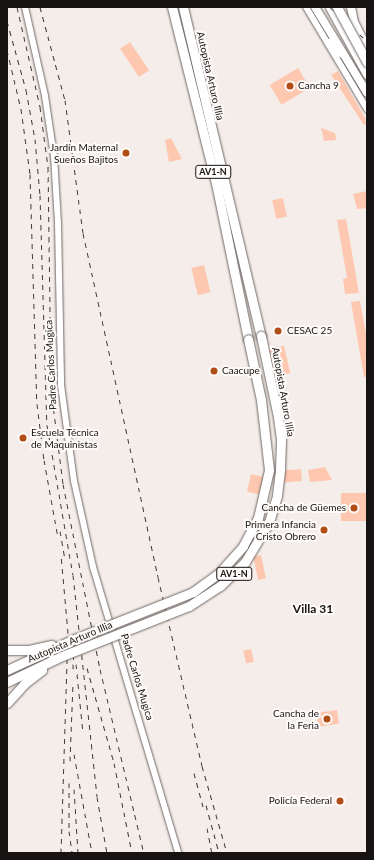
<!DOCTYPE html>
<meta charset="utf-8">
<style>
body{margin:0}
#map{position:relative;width:374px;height:860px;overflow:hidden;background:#f5ede9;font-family:Lato,sans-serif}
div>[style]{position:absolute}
.green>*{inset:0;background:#fec8b0;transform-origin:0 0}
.roads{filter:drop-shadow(0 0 1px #6e6764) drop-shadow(0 0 1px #6e6764)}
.minor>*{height:6px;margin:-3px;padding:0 3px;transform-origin:3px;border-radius:3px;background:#fff}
.major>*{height:8px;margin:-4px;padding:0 4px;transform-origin:4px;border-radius:4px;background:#fff}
.highway>*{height:9px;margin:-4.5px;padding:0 4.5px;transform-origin:4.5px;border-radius:4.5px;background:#fff}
.rail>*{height:1px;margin-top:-0.5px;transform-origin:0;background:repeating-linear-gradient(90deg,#3e3a38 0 5px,transparent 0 10px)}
.bridges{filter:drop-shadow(0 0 1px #6e6764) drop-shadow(0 0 1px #6e6764)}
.highway-bridge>*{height:9px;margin:-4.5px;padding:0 4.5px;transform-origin:4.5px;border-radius:4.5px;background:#fff}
.dots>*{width:11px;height:11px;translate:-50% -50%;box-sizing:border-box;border:2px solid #fefbfa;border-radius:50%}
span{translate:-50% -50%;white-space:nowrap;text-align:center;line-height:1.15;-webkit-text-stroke:4px #fefbfa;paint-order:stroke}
.shield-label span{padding:1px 3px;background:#fefbfa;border:1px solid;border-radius:3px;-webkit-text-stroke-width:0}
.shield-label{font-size:9px;color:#161312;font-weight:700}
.street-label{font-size:10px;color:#161312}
.poi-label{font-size:10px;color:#161312}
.left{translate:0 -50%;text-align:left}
.right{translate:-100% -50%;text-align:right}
.quarter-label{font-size:12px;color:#161312;font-weight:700}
.frame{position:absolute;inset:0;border:8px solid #161312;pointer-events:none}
</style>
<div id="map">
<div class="green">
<div style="left:130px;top:42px;width:34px;height:12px;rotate:56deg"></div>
<div style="left:298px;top:68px;width:23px;height:33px;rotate:59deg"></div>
<div style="clip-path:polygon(338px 71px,365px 118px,366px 124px,364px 125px,331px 75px)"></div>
<div style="clip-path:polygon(321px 128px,335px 133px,336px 140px,324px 141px)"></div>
<div style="clip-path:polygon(171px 138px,182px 159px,169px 162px,165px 140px)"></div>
<div style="clip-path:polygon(367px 191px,367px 208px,357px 209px,353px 194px)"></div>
<div style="left:283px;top:198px;width:19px;height:11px;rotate:78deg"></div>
<div style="clip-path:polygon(346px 219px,359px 293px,345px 294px,343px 279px,347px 278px,337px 220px)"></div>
<div style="left:204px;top:265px;width:28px;height:13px;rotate:77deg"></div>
<div style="clip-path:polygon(360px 301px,367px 339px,367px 377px,364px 377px,351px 302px)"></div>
<div style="left:284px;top:346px;width:28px;height:16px;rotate:77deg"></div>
<div style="clip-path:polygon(325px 467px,332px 480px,310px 482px,308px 470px)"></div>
<div style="left:301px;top:469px;width:12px;height:18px;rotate:85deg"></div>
<div style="left:251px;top:474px;width:13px;height:18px;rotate:13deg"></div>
<div style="left:367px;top:493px;width:28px;height:26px;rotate:90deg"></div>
<div style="left:261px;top:555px;width:24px;height:8px;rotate:78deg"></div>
<div style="left:251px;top:649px;width:13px;height:8px;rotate:77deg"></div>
<div style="left:337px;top:710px;width:14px;height:21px;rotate:82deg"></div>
</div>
<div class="roads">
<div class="minor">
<div style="left:25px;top:7px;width:91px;rotate:77.3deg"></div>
<div style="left:45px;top:96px;width:61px;rotate:81.5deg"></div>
<div style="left:54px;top:156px;width:67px;rotate:86.6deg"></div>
<div style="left:58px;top:223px;width:162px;rotate:88.9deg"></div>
<div style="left:61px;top:385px;width:97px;rotate:82.3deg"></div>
<div style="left:74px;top:481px;width:88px;rotate:77.5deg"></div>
<div style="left:93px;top:567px;width:298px;rotate:73.4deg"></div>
<div style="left:306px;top:7px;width:119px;rotate:59.1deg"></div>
</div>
<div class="major">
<div style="left:315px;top:7px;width:100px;rotate:58.8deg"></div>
<div style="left:351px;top:7px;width:15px;rotate:79deg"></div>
<div style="left:354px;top:22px;width:28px;rotate:63deg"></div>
<div style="left:329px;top:43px;width:16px;rotate:40deg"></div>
</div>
<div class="highway">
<div style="left:172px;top:7px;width:181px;rotate:76deg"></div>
<div style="left:216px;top:183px;width:159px;rotate:78.4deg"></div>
<div style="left:183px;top:7px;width:338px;rotate:76.7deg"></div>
<div style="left:330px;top:7px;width:77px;rotate:61.1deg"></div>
</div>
</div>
<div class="rail">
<div style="left:17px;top:7px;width:103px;rotate:77deg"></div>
<div style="left:40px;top:107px;width:61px;rotate:82.4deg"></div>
<div style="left:48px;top:167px;width:222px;rotate:89.2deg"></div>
<div style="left:51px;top:389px;width:96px;rotate:82.8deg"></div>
<div style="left:63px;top:484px;width:189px;rotate:78.7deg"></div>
<div style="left:100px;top:669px;width:189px;rotate:76.6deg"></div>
<div style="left:40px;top:7px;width:96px;rotate:75deg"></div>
<div style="left:65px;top:100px;width:134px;rotate:82.3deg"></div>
<div style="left:83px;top:233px;width:352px;rotate:77.7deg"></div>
<div style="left:158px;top:577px;width:194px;rotate:76.9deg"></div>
<div style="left:202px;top:766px;width:91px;rotate:74deg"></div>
<div style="left:330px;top:7px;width:50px;rotate:42.6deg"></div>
<div style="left:7px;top:21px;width:72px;rotate:74.6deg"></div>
<div style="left:26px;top:90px;width:50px;rotate:79.6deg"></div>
<div style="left:35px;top:139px;width:56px;rotate:84.9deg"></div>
<div style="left:40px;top:195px;width:230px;rotate:88.3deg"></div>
<div style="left:47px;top:425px;width:152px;rotate:80.2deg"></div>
<div style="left:73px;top:575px;width:223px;rotate:83.8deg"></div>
<div style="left:97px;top:797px;width:57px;rotate:79.9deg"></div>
<div style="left:7px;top:50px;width:61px;rotate:76.7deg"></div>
<div style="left:21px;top:109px;width:66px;rotate:82.1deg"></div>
<div style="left:30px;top:174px;width:230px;rotate:88.3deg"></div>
<div style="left:37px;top:404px;width:56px;rotate:82.9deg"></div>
<div style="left:44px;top:460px;width:79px;rotate:79.8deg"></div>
<div style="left:60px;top:531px;width:29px;rotate:80deg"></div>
<div style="left:76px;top:664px;width:69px;rotate:84.2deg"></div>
<div style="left:87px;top:668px;width:99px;rotate:74.1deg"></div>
<div style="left:114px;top:763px;width:92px;rotate:78.7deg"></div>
<div style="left:73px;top:669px;width:32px;rotate:-88deg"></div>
<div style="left:74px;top:754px;width:101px;rotate:79.7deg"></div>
<div style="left:70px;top:761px;width:78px;rotate:-87.8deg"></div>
<div style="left:194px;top:773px;width:38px;rotate:75deg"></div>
<div style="left:69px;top:783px;width:48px;rotate:90deg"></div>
<div style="left:69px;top:831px;width:22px;rotate:82deg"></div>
<div style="left:74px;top:789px;width:64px;rotate:86.4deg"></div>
<div style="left:206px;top:805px;width:50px;rotate:74.8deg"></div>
<div style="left:207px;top:828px;width:25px;rotate:79deg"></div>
<div style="left:61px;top:853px;width:220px;rotate:-88.2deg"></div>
<div style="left:68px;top:633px;width:78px;rotate:-95.1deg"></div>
</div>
<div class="bridges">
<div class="highway-bridge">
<div style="left:337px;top:7px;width:63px;rotate:61.4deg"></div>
<div style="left:7px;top:650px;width:22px"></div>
<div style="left:29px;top:650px;width:23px;rotate:-13deg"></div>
<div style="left:7px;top:670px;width:72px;rotate:-24.8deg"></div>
<div style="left:72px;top:640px;width:130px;rotate:-21.6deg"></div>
<div style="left:193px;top:592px;width:32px;rotate:-36deg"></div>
<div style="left:219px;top:573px;width:36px;rotate:-48deg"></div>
<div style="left:243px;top:546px;width:32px;rotate:-62deg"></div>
<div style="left:258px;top:518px;width:49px;rotate:-77.1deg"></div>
<div style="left:269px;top:470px;width:70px;rotate:-96.5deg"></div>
<div style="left:261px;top:400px;width:62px;rotate:-102deg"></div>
<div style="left:7px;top:682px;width:61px;rotate:-25.3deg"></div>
<div style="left:62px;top:656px;width:136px;rotate:-21.5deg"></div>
<div style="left:189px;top:606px;width:37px;rotate:-33deg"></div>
<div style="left:220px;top:586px;width:35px;rotate:-44deg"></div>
<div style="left:245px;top:562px;width:47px;rotate:-59deg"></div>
<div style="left:269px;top:522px;width:28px;rotate:-73deg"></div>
<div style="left:277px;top:495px;width:26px;rotate:-83deg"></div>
<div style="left:280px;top:469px;width:30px;rotate:-88deg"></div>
<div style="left:281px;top:439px;width:27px;rotate:-98deg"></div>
<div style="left:277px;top:412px;width:78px;rotate:-101.9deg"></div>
<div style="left:7px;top:703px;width:25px;rotate:-48deg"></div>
<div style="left:24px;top:684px;width:23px;rotate:-38deg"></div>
</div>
</div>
<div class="dots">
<div style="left:290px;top:86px;background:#b14e16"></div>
<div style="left:126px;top:153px;background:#b14e16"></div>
<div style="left:278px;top:331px;background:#b14e16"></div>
<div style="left:214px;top:371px;background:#b14e16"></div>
<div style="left:23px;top:438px;background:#b14e16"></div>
<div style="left:354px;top:508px;background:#b14e16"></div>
<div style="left:324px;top:530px;background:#b14e16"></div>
<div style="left:327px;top:719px;background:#b14e16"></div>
<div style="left:340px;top:801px;background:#b14e16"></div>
</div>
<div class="shield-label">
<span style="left:213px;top:172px">AV1-N</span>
<span style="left:234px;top:574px">AV1-N</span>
</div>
<div class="street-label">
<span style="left:210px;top:76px;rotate:77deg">Autopista Arturo Illia</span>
<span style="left:51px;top:365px;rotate:-93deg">Padre Carlos Mugica</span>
<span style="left:283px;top:392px;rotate:80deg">Autopista Arturo Illia</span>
<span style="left:70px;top:642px;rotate:-23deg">Autopista Arturo Illia</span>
<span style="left:137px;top:677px;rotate:73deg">Padre Carlos Mugica</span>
</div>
<div class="poi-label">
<span class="left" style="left:298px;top:86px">Cancha 9</span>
<span class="right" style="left:118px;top:153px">Jardín Maternal<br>Sueños Bajitos</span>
<span class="left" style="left:287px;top:331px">CESAC 25</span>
<span class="left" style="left:222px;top:371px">Caacupe</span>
<span class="left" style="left:31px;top:438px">Escuela Técnica<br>de Maquinistas</span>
<span class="right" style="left:346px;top:508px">Cancha de Güemes</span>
<span class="right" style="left:316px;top:530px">Primera Infancia<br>Cristo Obrero</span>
<span class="right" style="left:319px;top:719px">Cancha de<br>la Feria</span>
<span class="right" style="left:332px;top:801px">Policía Federal</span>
</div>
<div class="quarter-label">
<span style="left:313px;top:609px">Villa 31</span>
</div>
<div class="frame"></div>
</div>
